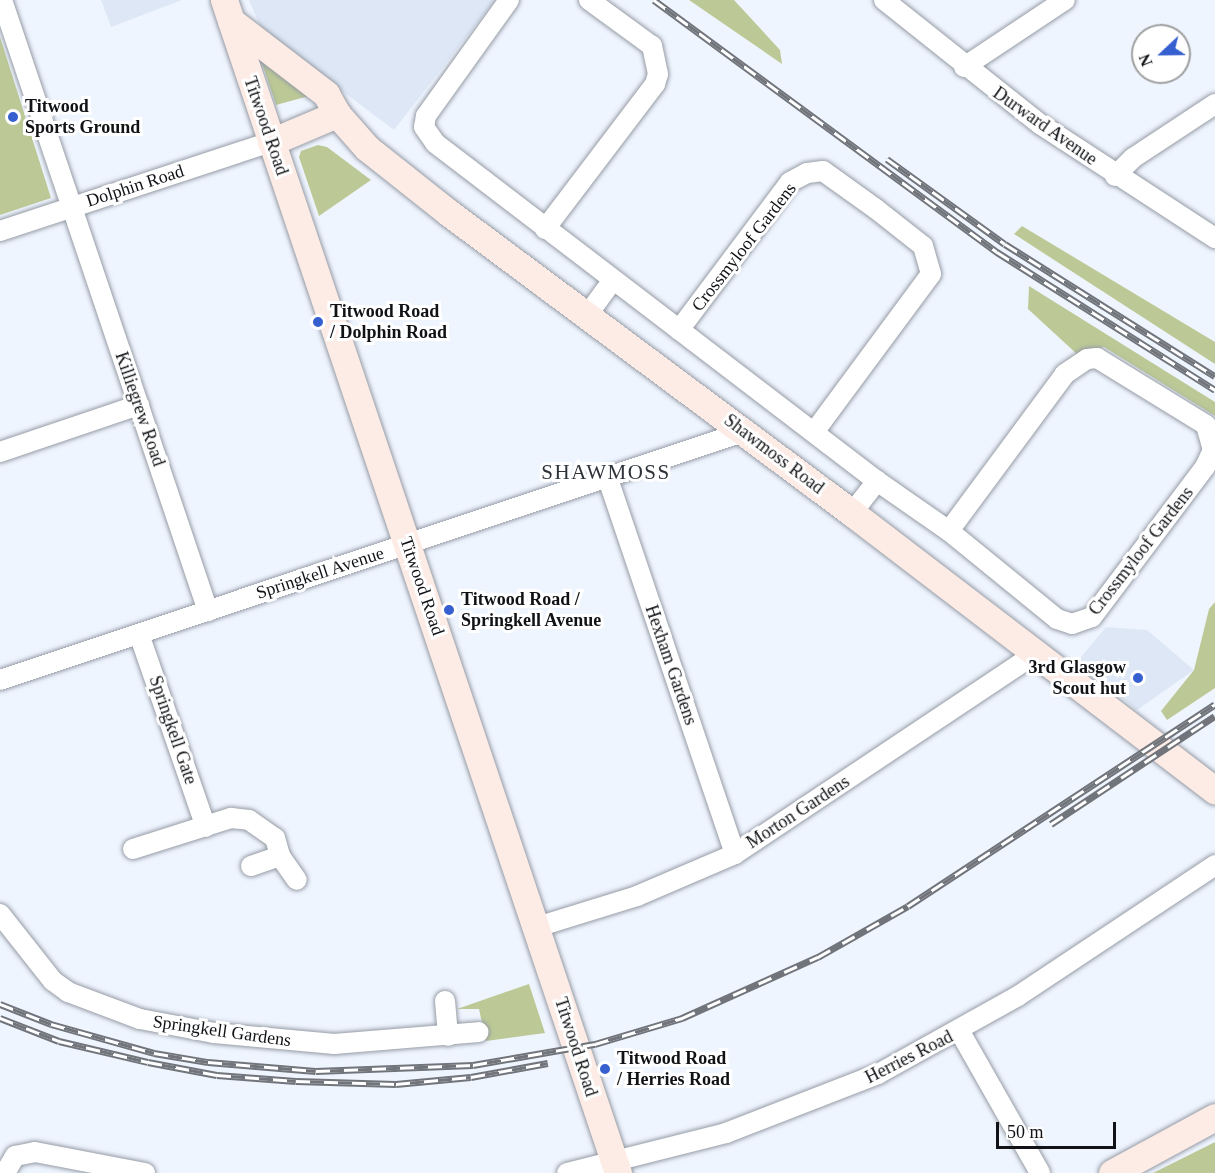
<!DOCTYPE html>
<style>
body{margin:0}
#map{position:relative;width:1215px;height:1173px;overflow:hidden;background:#eff5ff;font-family:Georgia,serif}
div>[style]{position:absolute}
.built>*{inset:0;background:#dde7f6}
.green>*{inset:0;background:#bcc996}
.roads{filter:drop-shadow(0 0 2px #969ca5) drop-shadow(0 0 2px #969ca5)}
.street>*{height:20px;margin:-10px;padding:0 10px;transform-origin:10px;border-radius:10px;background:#fff}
.secondary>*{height:27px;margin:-13.5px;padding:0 13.5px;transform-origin:13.5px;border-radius:13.5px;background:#fdece6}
.rail>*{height:7px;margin-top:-3.5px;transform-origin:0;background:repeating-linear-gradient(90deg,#fff 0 14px,#71757b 0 28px);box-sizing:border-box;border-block:2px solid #71757b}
.dots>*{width:16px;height:16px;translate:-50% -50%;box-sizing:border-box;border:3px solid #fff;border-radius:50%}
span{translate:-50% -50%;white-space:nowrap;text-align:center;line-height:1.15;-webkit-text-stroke:6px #fff;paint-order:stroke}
.poi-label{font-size:18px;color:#101215;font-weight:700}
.left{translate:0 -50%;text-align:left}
.right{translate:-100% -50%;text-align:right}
.street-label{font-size:18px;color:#101215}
.quarter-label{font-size:21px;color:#2e333a;letter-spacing:1.5px}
.north{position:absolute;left:1131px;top:24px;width:60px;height:60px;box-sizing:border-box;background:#fff;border:2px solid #9fa0a1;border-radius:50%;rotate:248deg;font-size:16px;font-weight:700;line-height:24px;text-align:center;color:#101215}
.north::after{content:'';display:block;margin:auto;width:21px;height:27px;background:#365fcf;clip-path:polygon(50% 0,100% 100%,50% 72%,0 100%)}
.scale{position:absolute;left:996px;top:1122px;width:120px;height:27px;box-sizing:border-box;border:3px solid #101215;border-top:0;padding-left:8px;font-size:18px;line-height:21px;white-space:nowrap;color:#101215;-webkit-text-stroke:4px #fff;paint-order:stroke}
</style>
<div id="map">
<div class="built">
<div style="clip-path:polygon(101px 0,182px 0,111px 27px)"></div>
<div style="clip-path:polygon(249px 0,495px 0,394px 130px,269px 36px,260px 26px)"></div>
<div style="clip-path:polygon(1106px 627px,1147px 630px,1194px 670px,1137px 710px,1076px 663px)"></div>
</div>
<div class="green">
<div style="clip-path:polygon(689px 0,734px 0,780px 50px,782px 64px)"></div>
<div style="clip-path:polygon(0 37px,51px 198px,0 215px)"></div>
<div style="clip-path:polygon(261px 60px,309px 96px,276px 105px)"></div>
<div style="clip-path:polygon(318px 145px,327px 147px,371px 180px,319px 216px,299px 157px,301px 151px)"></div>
<div style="clip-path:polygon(1022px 226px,1215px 342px,1215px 364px,1014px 234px)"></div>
<div style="clip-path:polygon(1029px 286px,1215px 402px,1215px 416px,1104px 347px,1078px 355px,1028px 309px)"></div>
<div style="clip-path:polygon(1215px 602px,1215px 688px,1167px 720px,1161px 711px,1194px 670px,1209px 609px)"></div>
<div style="clip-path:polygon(529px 984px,545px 1033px,486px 1041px,479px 1009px,457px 1009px)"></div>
<div style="clip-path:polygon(1215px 1142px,1215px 1173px,1153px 1173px)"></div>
</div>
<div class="roads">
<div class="street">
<div style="left:2px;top:0;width:645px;rotate:71.37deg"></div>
<div style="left:509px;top:0;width:143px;rotate:125.6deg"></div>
<div style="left:426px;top:116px;width:11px;rotate:100deg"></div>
<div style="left:424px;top:127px;width:19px;rotate:55deg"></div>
<div style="left:435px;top:143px;width:556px;rotate:37.41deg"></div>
<div style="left:877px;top:481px;width:88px;rotate:34.8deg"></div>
<div style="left:949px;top:531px;width:139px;rotate:39.2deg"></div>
<div style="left:1057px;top:619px;width:16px;rotate:18deg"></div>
<div style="left:1072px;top:624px;width:21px;rotate:-19deg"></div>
<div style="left:1092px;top:617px;width:188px;rotate:-53deg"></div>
<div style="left:1205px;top:467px;width:19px;rotate:-65deg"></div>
<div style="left:1213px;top:450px;width:26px;rotate:-106deg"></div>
<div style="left:1206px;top:425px;width:128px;rotate:-148.4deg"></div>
<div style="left:1097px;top:358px;width:10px;rotate:174deg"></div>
<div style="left:1087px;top:359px;width:27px;rotate:146deg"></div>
<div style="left:1065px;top:374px;width:195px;rotate:126.5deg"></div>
<div style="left:884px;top:0;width:199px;rotate:38.5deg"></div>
<div style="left:1040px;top:124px;width:209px;rotate:33.1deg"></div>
<div style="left:964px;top:67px;width:121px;rotate:-33.6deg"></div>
<div style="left:1115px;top:176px;width:25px;rotate:-45deg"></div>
<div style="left:1133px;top:158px;width:98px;rotate:-33.4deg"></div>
<div style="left:545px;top:229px;width:182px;rotate:-52.8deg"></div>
<div style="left:655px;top:84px;width:10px;rotate:-73deg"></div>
<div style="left:658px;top:74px;width:29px;rotate:-102deg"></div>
<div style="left:652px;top:46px;width:78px;rotate:-143.9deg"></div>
<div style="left:0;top:231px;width:285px;rotate:-18.2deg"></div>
<div style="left:588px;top:314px;width:42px;rotate:-53.7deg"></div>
<div style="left:679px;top:330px;width:185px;rotate:-53.1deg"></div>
<div style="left:790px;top:182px;width:19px;rotate:-28deg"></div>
<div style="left:807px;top:173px;width:16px;rotate:-7deg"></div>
<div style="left:823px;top:171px;width:65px;rotate:35.6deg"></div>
<div style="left:876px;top:209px;width:60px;rotate:38.2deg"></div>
<div style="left:923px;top:246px;width:29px;rotate:74deg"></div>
<div style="left:931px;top:274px;width:197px;rotate:126.5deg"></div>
<div style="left:0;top:452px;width:147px;rotate:-18.7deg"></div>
<div style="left:607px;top:476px;width:399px;rotate:71.3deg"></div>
<div style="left:852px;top:513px;width:41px;rotate:-52deg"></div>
<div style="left:139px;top:634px;width:204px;rotate:70.9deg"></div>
<div style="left:0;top:680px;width:783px;rotate:-18.46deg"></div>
<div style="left:133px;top:849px;width:103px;rotate:-17.6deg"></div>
<div style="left:231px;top:818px;width:18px;rotate:6deg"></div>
<div style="left:249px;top:820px;width:32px;rotate:35deg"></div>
<div style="left:275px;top:838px;width:19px;rotate:74deg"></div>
<div style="left:280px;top:856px;width:29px;rotate:55deg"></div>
<div style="left:251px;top:866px;width:31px;rotate:-19deg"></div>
<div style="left:0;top:914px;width:85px;rotate:51.7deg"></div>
<div style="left:53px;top:981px;width:19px;rotate:36deg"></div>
<div style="left:68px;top:992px;width:77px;rotate:20.6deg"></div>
<div style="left:140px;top:1019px;width:75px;rotate:10.7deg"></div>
<div style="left:214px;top:1033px;width:121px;rotate:5.2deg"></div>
<div style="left:334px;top:1044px;width:145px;rotate:-4.7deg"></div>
<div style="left:537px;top:927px;width:105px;rotate:-17.2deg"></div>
<div style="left:637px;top:896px;width:107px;rotate:-23.2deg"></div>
<div style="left:735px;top:854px;width:362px;rotate:-33.7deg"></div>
<div style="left:445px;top:1001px;width:35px;rotate:85deg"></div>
<div style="left:960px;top:1032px;width:162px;rotate:60.4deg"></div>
<div style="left:8px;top:1168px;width:14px;rotate:-60deg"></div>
<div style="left:15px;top:1156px;width:20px;rotate:-11deg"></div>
<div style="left:35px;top:1152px;width:112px;rotate:10.8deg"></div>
<div style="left:567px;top:1173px;width:164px;rotate:-14.1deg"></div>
<div style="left:726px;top:1133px;width:163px;rotate:-21.2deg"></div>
<div style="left:878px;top:1074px;width:160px;rotate:-29.1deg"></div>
<div style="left:1018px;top:996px;width:237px;rotate:-33.6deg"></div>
</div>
<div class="secondary">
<div style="left:224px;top:0;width:1237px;rotate:71.43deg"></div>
<div style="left:231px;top:21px;width:120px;rotate:37.5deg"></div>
<div style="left:326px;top:94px;width:23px;rotate:61deg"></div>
<div style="left:271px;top:142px;width:72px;rotate:-23deg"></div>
<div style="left:337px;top:114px;width:45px;rotate:48.6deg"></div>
<div style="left:367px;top:148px;width:105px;rotate:38.4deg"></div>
<div style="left:449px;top:213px;width:502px;rotate:36.66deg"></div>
<div style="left:852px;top:513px;width:457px;rotate:37.4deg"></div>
<div style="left:1112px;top:1173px;width:117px;rotate:-28.5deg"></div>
</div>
</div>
<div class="rail">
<div style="left:654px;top:0;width:426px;rotate:36.3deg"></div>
<div style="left:997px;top:252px;width:258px;rotate:32.3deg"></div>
<div style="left:887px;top:159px;width:145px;rotate:35.8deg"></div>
<div style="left:1005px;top:244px;width:248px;rotate:32.2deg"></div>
<div style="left:1051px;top:824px;width:196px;rotate:-33.4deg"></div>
<div style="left:0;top:1004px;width:55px;rotate:21.4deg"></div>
<div style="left:51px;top:1024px;width:107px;rotate:15.7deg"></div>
<div style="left:154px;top:1053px;width:55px;rotate:9.5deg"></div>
<div style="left:208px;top:1062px;width:108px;rotate:4.8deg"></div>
<div style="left:316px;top:1071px;width:157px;rotate:-2.2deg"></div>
<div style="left:473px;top:1065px;width:124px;rotate:-9.8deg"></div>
<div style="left:595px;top:1044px;width:91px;rotate:-16.6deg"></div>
<div style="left:682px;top:1018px;width:149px;rotate:-24.2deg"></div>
<div style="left:818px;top:957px;width:103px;rotate:-29.5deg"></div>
<div style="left:908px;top:906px;width:367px;rotate:-33.3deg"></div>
<div style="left:0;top:1018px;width:63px;rotate:21.3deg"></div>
<div style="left:59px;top:1041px;width:91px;rotate:13.3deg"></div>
<div style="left:148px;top:1062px;width:70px;rotate:10.7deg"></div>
<div style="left:217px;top:1075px;width:79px;rotate:4.3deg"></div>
<div style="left:296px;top:1081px;width:100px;rotate:1.7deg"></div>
<div style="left:396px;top:1084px;width:75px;rotate:-5.3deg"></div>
<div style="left:471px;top:1077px;width:78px;rotate:-10.3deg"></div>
</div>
<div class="dots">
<div style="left:13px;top:117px;background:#365fcf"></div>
<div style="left:318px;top:322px;background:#365fcf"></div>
<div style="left:449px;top:610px;background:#365fcf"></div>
<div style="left:1138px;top:678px;background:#365fcf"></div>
<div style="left:605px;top:1069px;background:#365fcf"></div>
</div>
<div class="poi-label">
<span class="left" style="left:25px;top:117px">Titwood<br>Sports Ground</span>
<span class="left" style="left:330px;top:322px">Titwood Road<br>/ Dolphin Road</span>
<span class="left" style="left:461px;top:610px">Titwood Road /<br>Springkell Avenue</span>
<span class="right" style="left:1126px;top:678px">3rd Glasgow<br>Scout hut</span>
<span class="left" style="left:617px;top:1069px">Titwood Road<br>/ Herries Road</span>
</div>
<div class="street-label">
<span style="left:266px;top:126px;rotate:71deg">Titwood Road</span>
<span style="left:1045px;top:126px;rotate:35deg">Durward Avenue</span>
<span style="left:135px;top:186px;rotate:-18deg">Dolphin Road</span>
<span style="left:744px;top:247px;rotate:-52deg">Crossmyloof Gardens</span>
<span style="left:140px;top:409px;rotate:71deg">Killiegrew Road</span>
<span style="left:774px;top:454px;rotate:37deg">Shawmoss Road</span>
<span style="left:1141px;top:551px;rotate:-52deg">Crossmyloof Gardens</span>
<span style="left:320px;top:573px;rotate:-18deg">Springkell Avenue</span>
<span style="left:422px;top:586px;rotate:71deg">Titwood Road</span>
<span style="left:671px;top:665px;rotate:71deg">Hexham Gardens</span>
<span style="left:173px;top:730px;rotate:71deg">Springkell Gate</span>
<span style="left:798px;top:812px;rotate:-33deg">Morton Gardens</span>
<span style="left:222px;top:1031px;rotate:8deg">Springkell Gardens</span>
<span style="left:576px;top:1047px;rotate:72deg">Titwood Road</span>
<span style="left:909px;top:1057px;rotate:-27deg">Herries Road</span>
</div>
<div class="quarter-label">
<span style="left:606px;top:472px">SHAWMOSS</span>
</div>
<div class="north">N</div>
<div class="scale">50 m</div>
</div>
